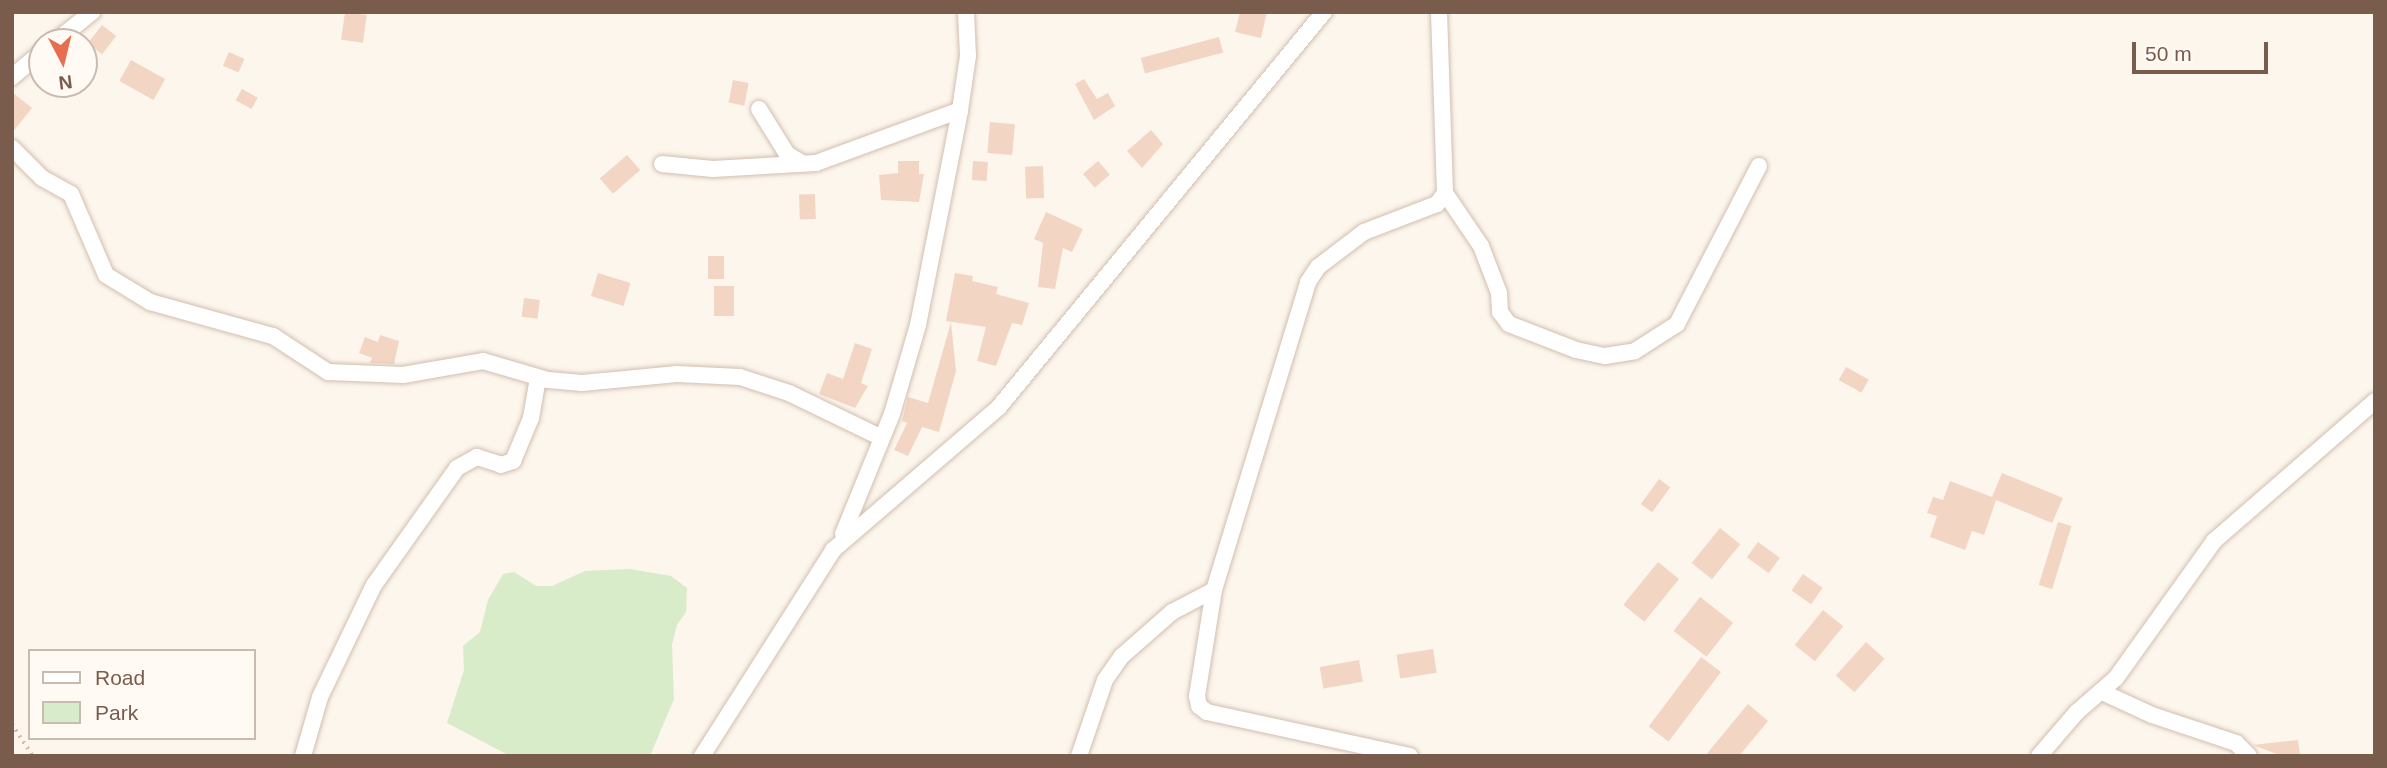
<!DOCTYPE html>
<style>
body{margin:0}
#map{position:relative;width:2387px;height:768px;overflow:hidden;background:#fdf6ec;font-family:Arial,sans-serif}
div>[style]{position:absolute}
.green>*{inset:0;background:#d8ecc9}
.building>*{inset:0;background:#f3d5c3;transform-origin:0 0}
.path>*{height:3.5px;margin-top:-1.75px;transform-origin:0;background:repeating-linear-gradient(90deg,#d9b8a5 0 2px,transparent 0 7px)}
.roads{filter:drop-shadow(0 0 2px #d1beb0) drop-shadow(0 0 2px #d1beb0)}
.minor>*{height:16px;margin:-8px;padding:0 8px;transform-origin:8px;border-radius:8px;background:#fff}
span{translate:-50% -50%;white-space:nowrap;text-align:center;line-height:1.15;-webkit-text-stroke:5px #fffaf3;paint-order:stroke}
.frame{position:absolute;inset:0;border:14px solid #7a5c4d;pointer-events:none}
.legend{position:absolute;left:28px;top:649px;width:228px;height:91px;box-sizing:border-box;background:#fffaf3;border:2px solid #cabbb1;margin:0;padding:9px 12px;list-style:none;font-size:21px;color:#7a5c4d}
.legend li{display:flex;align-items:center;gap:14px;height:35px}
.legend b{width:35px;border:2px solid #cabbb1}
.north{position:absolute;left:28px;top:28px;width:70px;height:70px;box-sizing:border-box;background:#fffaf3;border:2px solid #cabbb1;border-radius:50%;rotate:173deg;font-size:19px;font-weight:700;line-height:28px;text-align:center;color:#7a5c4d}
.north::after{content:'';display:block;margin:auto;width:24px;height:32px;background:#e76f51;clip-path:polygon(50% 0,100% 100%,50% 72%,0 100%)}
.scale{position:absolute;left:2132px;top:42px;width:136px;height:32px;box-sizing:border-box;border:4px solid #7a5c4d;border-top:0;padding-left:9px;font-size:21px;line-height:24px;white-space:nowrap;color:#7a5c4d;-webkit-text-stroke:5px #fffaf3;paint-order:stroke}
</style>
<div id="map">
<div class="green">
<div style="clip-path:polygon(630px 569px,671px 576px,687px 588px,686px 612px,677px 625px,672px 645px,674px 699px,650px 756px,510px 756px,447px 723px,464px 670px,463px 646px,480px 632px,488px 600px,503px 574px,514px 572px,536px 586px,552px 586px,585px 571px)"></div>
</div>
<div class="building">
<div style="left:345px;top:12px;width:22px;height:28px;rotate:8deg"></div>
<div style="clip-path:polygon(1240px 12px,1267px 12px,1261px 38px,1235px 32px)"></div>
<div style="left:102px;top:25px;width:18px;height:23px;rotate:38deg"></div>
<div style="left:1219px;top:37px;width:16px;height:81px;rotate:75deg"></div>
<div style="left:229px;top:52px;width:17px;height:15px;rotate:24deg"></div>
<div style="left:131px;top:60px;width:39px;height:24px;rotate:29deg"></div>
<div style="clip-path:polygon(1084px 79px,1097px 99px,1108px 93px,1115px 106px,1094px 120px,1075px 84px)"></div>
<div style="left:733px;top:80px;width:16px;height:23px;rotate:11deg"></div>
<div style="left:242px;top:89px;width:18px;height:13px;rotate:29deg"></div>
<div style="clip-path:polygon(12px 92px,32px 108px,12px 133px)"></div>
<div style="left:990px;top:122px;width:25px;height:31px;rotate:5deg"></div>
<div style="clip-path:polygon(1151px 130px,1163px 144px,1142px 168px,1127px 151px)"></div>
<div style="left:627px;top:155px;width:20px;height:36px;rotate:49deg"></div>
<div style="clip-path:polygon(898px 161px,919px 161px,919px 174px,924px 174px,919px 202px,881px 200px,879px 175px,898px 173px)"></div>
<div style="left:973px;top:161px;width:15px;height:19px;rotate:4deg"></div>
<div style="left:1098px;top:161px;width:18px;height:20px;rotate:49deg"></div>
<div style="left:1043px;top:166px;width:32px;height:18px;rotate:88deg"></div>
<div style="left:815px;top:194px;width:25px;height:16px;rotate:88deg"></div>
<div style="clip-path:polygon(1046px 212px,1083px 229px,1072px 252px,1063px 248px,1055px 289px,1038px 287px,1043px 243px,1034px 239px)"></div>
<div style="left:708px;top:256px;width:16px;height:23px"></div>
<div style="left:598px;top:273px;width:34px;height:24px;rotate:17deg"></div>
<div style="clip-path:polygon(955px 273px,973px 276px,972px 281px,998px 287px,996px 294px,1029px 303px,1022px 325px,1012px 323px,996px 366px,977px 361px,986px 327px,946px 321px)"></div>
<div style="left:714px;top:286px;width:20px;height:30px"></div>
<div style="left:524px;top:298px;width:16px;height:19px;rotate:7deg"></div>
<div style="clip-path:polygon(951px 322px,956px 371px,939px 432px,922px 427px,908px 456px,894px 450px,907px 423px,902px 421px,908px 397px,928px 403px)"></div>
<div style="clip-path:polygon(380px 335px,399px 341px,394px 364px,370px 363px,372px 358px,359px 353px,365px 337px,378px 342px)"></div>
<div style="clip-path:polygon(855px 343px,872px 349px,861px 383px,868px 386px,855px 408px,819px 394px,827px 373px,843px 379px)"></div>
<div style="left:1846px;top:367px;width:26px;height:15px;rotate:29deg"></div>
<div style="clip-path:polygon(2002px 473px,2063px 498px,2052px 523px,1996px 500px,1984px 535px,1972px 531px,1965px 550px,1930px 537px,1937px 516px,1927px 513px,1933px 497px,1943px 500px,1950px 481px,1992px 497px)"></div>
<div style="left:1659px;top:479px;width:14px;height:31px;rotate:36deg"></div>
<div style="left:2058px;top:522px;width:14px;height:66px;rotate:17deg"></div>
<div style="left:1720px;top:528px;width:26px;height:45px;rotate:39deg"></div>
<div style="left:1758px;top:542px;width:27px;height:19px;rotate:36deg"></div>
<div style="left:1658px;top:562px;width:27px;height:55px;rotate:39deg"></div>
<div style="left:1803px;top:574px;width:24px;height:20px;rotate:35deg"></div>
<div style="left:1700px;top:597px;width:42px;height:43px;rotate:38deg"></div>
<div style="left:1823px;top:610px;width:26px;height:45px;rotate:39deg"></div>
<div style="left:1866px;top:642px;width:25px;height:45px;rotate:42deg"></div>
<div style="left:1433px;top:649px;width:24px;height:37px;rotate:81deg"></div>
<div style="left:1701px;top:657px;width:25px;height:87px;rotate:37deg"></div>
<div style="left:1359px;top:660px;width:22px;height:40px;rotate:80deg"></div>
<div style="clip-path:polygon(1748px 704px,1768px 721px,1739px 756px,1705px 756px)"></div>
<div style="clip-path:polygon(2298px 740px,2300px 754px,2282px 756px,2253px 745px)"></div>
</div>
<div class="path">
<div style="left:12px;top:724px;width:38px;rotate:57deg"></div>
</div>
<div class="roads">
<div class="minor">
<div style="left:55px;top:42px;width:48px;rotate:-39deg"></div>
<div style="left:12px;top:77px;width:39px;rotate:-40deg"></div>
<div style="left:759px;top:109px;width:53px;rotate:58.1deg"></div>
<div style="left:787px;top:154px;width:17px;rotate:31deg"></div>
<div style="left:12px;top:148px;width:42px;rotate:45deg"></div>
<div style="left:42px;top:178px;width:33px;rotate:29deg"></div>
<div style="left:71px;top:194px;width:88px;rotate:66.6deg"></div>
<div style="left:106px;top:275px;width:52px;rotate:31.5deg"></div>
<div style="left:150px;top:302px;width:128px;rotate:15.5deg"></div>
<div style="left:273px;top:336px;width:66px;rotate:33.2deg"></div>
<div style="left:328px;top:372px;width:75px;rotate:2.3deg"></div>
<div style="left:403px;top:375px;width:81px;rotate:-9.9deg"></div>
<div style="left:483px;top:361px;width:68px;rotate:16.3deg"></div>
<div style="left:548px;top:380px;width:34px;rotate:5deg"></div>
<div style="left:582px;top:383px;width:95px;rotate:-5.4deg"></div>
<div style="left:677px;top:374px;width:63px;rotate:2.7deg"></div>
<div style="left:740px;top:377px;width:52px;rotate:18.1deg"></div>
<div style="left:789px;top:393px;width:101px;rotate:25.8deg"></div>
<div style="left:662px;top:164px;width:51px;rotate:5.6deg"></div>
<div style="left:713px;top:169px;width:103px;rotate:-3.3deg"></div>
<div style="left:816px;top:163px;width:153px;rotate:-20.2deg"></div>
<div style="left:1445px;top:193px;width:64px;rotate:55.8deg"></div>
<div style="left:1481px;top:246px;width:50px;rotate:69deg"></div>
<div style="left:1499px;top:293px;width:19px;rotate:87deg"></div>
<div style="left:1500px;top:312px;width:15px;rotate:53deg"></div>
<div style="left:1509px;top:324px;width:72px;rotate:21.2deg"></div>
<div style="left:1576px;top:350px;width:30px;rotate:12deg"></div>
<div style="left:1605px;top:356px;width:30px;rotate:-9deg"></div>
<div style="left:1635px;top:351px;width:50px;rotate:-32.7deg"></div>
<div style="left:1677px;top:324px;width:178px;rotate:-62.6deg"></div>
<div style="left:843px;top:534px;width:130px;rotate:-67.8deg"></div>
<div style="left:892px;top:414px;width:93px;rotate:-73.7deg"></div>
<div style="left:918px;top:325px;width:219px;rotate:-78.9deg"></div>
<div style="left:960px;top:110px;width:55px;rotate:-81.6deg"></div>
<div style="left:968px;top:56px;width:44px;rotate:-92.6deg"></div>
<div style="left:2102px;top:692px;width:55px;rotate:24.7deg"></div>
<div style="left:2152px;top:715px;width:89px;rotate:18.4deg"></div>
<div style="left:2236px;top:743px;width:18px;rotate:45deg"></div>
<div style="left:303px;top:756px;width:61px;rotate:-73.9deg"></div>
<div style="left:320px;top:697px;width:124px;rotate:-64.3deg"></div>
<div style="left:374px;top:585px;width:143px;rotate:-54.6deg"></div>
<div style="left:457px;top:468px;width:23px;rotate:-29deg"></div>
<div style="left:477px;top:457px;width:25px;rotate:18deg"></div>
<div style="left:501px;top:465px;width:13px;rotate:-18deg"></div>
<div style="left:513px;top:461px;width:47px;rotate:-67.3deg"></div>
<div style="left:531px;top:418px;width:41px;rotate:-80.1deg"></div>
<div style="left:702px;top:756px;width:244px;rotate:-57.5deg"></div>
<div style="left:833px;top:550px;width:219px;rotate:-40.7deg"></div>
<div style="left:999px;top:407px;width:512px;rotate:-50.55deg"></div>
<div style="left:1079px;top:756px;width:80px;rotate:-71.1deg"></div>
<div style="left:1105px;top:680px;width:29px;rotate:-55deg"></div>
<div style="left:1122px;top:656px;width:67px;rotate:-41.3deg"></div>
<div style="left:1172px;top:612px;width:47px;rotate:-27.6deg"></div>
<div style="left:1410px;top:756px;width:208px;rotate:-167.8deg"></div>
<div style="left:1207px;top:712px;width:10px;rotate:-143deg"></div>
<div style="left:1199px;top:706px;width:10px;rotate:-101deg"></div>
<div style="left:1197px;top:696px;width:107px;rotate:-80.9deg"></div>
<div style="left:1214px;top:590px;width:322px;rotate:-73deg"></div>
<div style="left:1308px;top:282px;width:18px;rotate:-56deg"></div>
<div style="left:1318px;top:267px;width:58px;rotate:-37.3deg"></div>
<div style="left:1364px;top:232px;width:78px;rotate:-21deg"></div>
<div style="left:1437px;top:204px;width:14px;rotate:-54deg"></div>
<div style="left:1445px;top:193px;width:181px;rotate:-91.9deg"></div>
<div style="left:2039px;top:756px;width:58px;rotate:-49.2deg"></div>
<div style="left:2077px;top:712px;width:52px;rotate:-41.1deg"></div>
<div style="left:2116px;top:678px;width:168px;rotate:-54.4deg"></div>
<div style="left:2214px;top:541px;width:213px;rotate:-41deg"></div>
</div>
</div>
<div class="frame"></div>
<ul class="legend">
<li><b style="height:9px;background:#fff"></b>Road</li>
<li><b style="height:19px;background:#d8ecc9"></b>Park</li>
</ul>
<div class="north">N</div>
<div class="scale">50 m</div>
</div>
